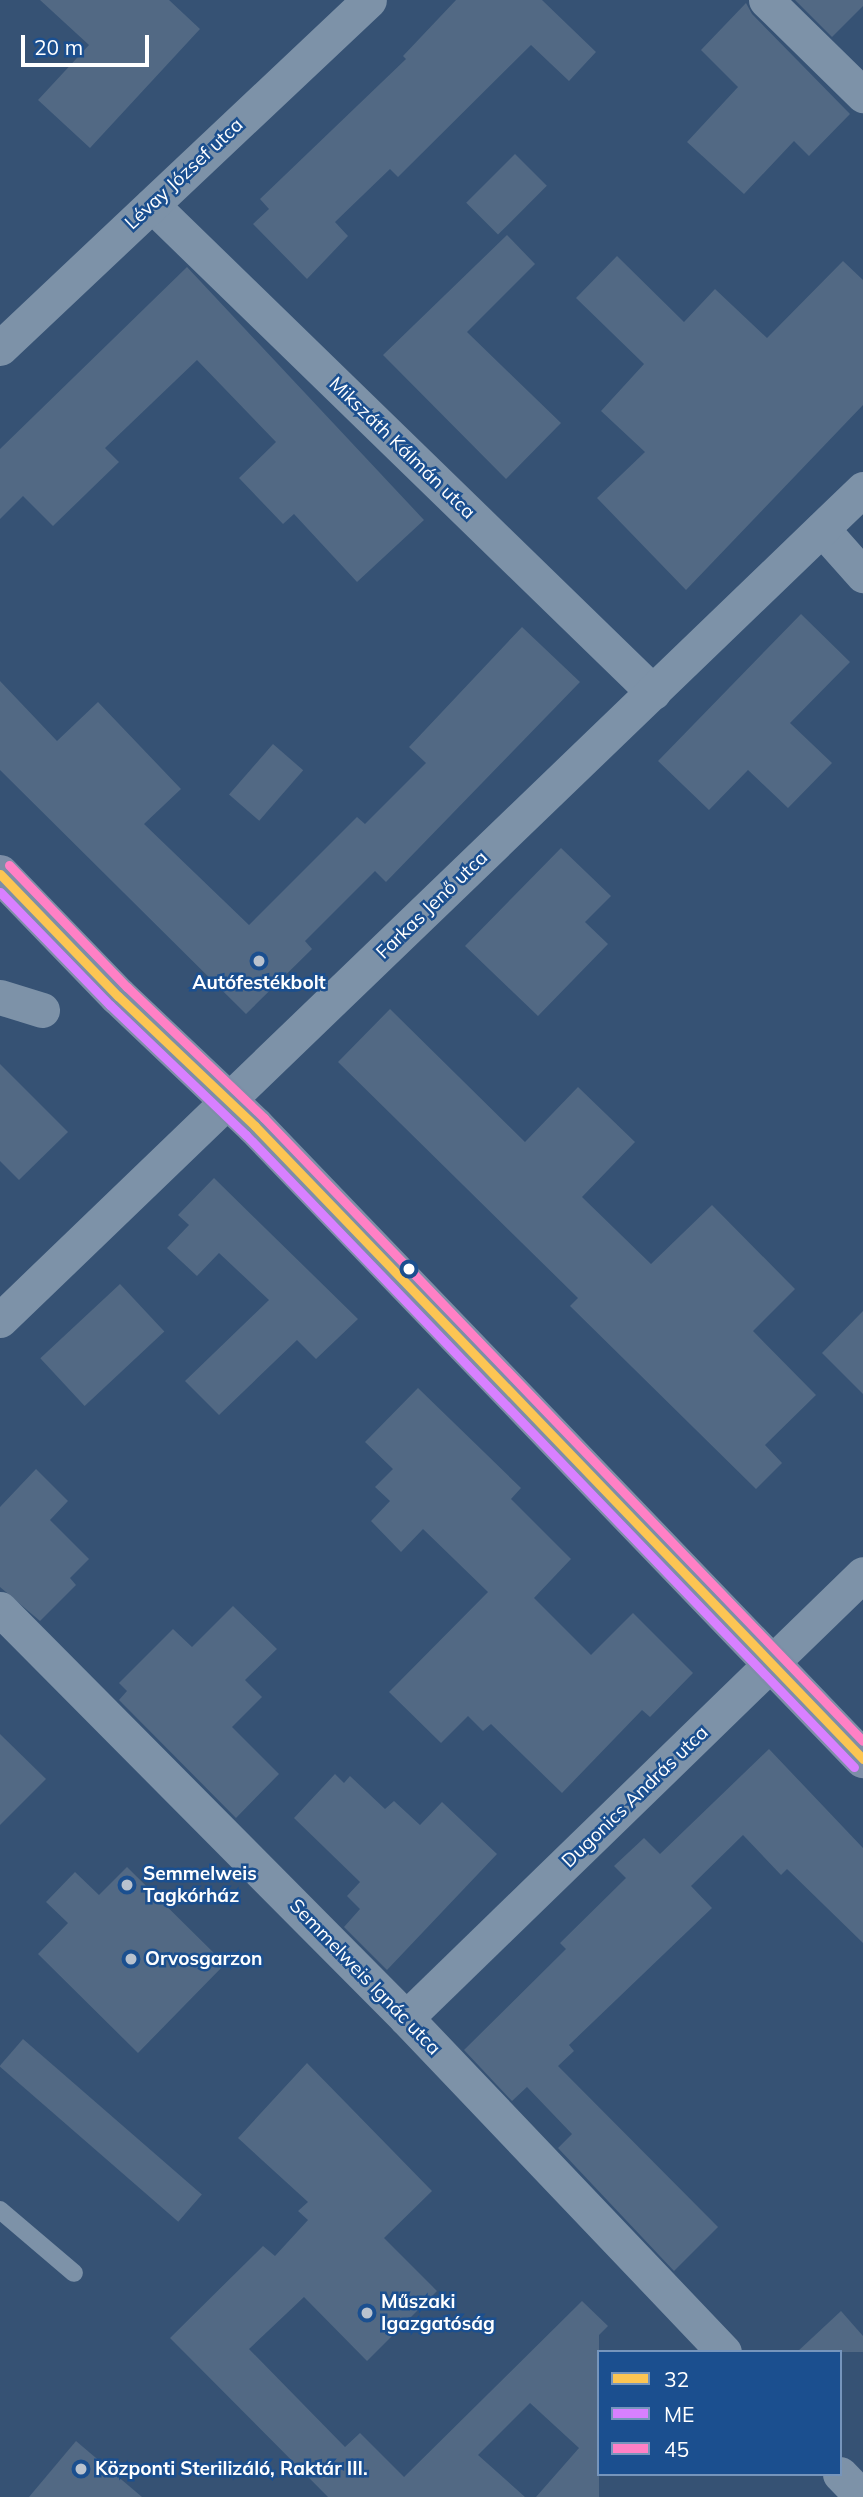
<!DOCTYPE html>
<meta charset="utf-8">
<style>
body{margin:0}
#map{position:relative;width:863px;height:2497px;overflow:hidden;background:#365274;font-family:Mulish,sans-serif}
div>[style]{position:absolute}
.building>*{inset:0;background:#526984;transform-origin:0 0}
.service>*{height:18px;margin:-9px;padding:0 9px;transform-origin:9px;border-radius:9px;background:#7d92a8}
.minor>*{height:35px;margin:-17.5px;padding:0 17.5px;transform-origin:17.5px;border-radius:17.5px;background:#7d92a8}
.primary>*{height:38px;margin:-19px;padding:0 19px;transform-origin:19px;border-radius:19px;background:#7d8ea7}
.bus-1>*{height:9px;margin:-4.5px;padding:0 4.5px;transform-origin:4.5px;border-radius:4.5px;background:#fcc553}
.bus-2>*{height:9px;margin:-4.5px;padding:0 4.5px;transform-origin:4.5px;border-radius:4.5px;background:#d880ff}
.bus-3>*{height:9px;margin:-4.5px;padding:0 4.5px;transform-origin:4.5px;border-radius:4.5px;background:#ff80c5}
.dots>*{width:19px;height:19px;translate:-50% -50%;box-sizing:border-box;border:4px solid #1b4f8f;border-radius:50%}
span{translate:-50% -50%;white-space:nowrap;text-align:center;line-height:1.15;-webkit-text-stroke:5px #1b4f8f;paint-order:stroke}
.street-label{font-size:19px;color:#fff}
.poi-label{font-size:19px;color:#fff;font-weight:700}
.left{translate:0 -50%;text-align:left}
.legend{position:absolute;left:597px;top:2350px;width:245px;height:126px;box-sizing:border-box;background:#1b4f8f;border:2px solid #7695bc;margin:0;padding:9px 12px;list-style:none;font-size:21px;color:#fff}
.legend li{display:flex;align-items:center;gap:14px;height:35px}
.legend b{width:35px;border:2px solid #7695bc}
.scale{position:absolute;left:21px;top:35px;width:128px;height:32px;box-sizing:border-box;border:4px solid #fff;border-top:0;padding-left:9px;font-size:21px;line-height:24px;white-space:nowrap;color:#fff;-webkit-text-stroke:5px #1b4f8f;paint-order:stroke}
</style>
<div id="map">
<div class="building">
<div style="clip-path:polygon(40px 0,169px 0,200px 29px,90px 148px,38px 100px,89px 45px)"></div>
<div style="clip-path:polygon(456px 0,542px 0,596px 52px,569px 81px,531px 45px,398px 177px,390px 169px,335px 222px,348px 236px,307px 279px,253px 224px,269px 209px,260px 199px,406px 59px,403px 56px)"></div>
<div style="clip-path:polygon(795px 0,863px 0,863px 6px,832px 37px)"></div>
<div style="clip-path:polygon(746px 3px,752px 14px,850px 114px,809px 156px,794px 141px,744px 194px,687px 142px,738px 87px,701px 50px)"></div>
<div style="left:515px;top:154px;width:45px;height:69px;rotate:45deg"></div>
<div style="clip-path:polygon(507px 235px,535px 264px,467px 332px,561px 423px,506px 479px,383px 355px)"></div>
<div style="clip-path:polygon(617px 256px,684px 322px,715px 289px,767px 338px,843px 261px,863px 280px,863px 405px,686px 590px,597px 498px,645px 452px,601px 411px,644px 364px,576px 298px)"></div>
<div style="clip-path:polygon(187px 267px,424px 520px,357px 582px,294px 514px,283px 524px,239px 478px,276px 442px,197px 360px,105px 448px,119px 462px,53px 526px,23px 496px,0 519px,0 449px)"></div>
<div style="clip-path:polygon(801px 614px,850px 662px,790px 723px,832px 763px,788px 808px,748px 770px,709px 810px,658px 761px)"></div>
<div style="clip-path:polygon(522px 627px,580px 682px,386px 882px,375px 871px,305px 941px,312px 949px,246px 1014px,0 770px,0 681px,57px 741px,98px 702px,181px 789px,144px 824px,249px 925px,357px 817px,365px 824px,426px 763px,409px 747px)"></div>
<div style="left:273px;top:744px;width:40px;height:67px;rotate:41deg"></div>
<div style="clip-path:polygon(561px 848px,611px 896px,585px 922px,608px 944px,538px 1016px,465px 946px)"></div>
<div style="clip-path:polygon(390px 1009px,525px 1142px,578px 1087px,635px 1142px,582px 1197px,651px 1264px,712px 1205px,795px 1289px,753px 1331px,816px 1395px,765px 1445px,782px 1463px,756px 1489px,570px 1306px,578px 1298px,338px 1062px)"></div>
<div style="clip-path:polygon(0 1064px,68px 1132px,19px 1180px,0 1161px)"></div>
<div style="clip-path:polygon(214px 1178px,358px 1319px,316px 1359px,297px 1340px,219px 1415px,185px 1381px,269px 1300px,219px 1253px,197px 1276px,167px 1248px,189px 1225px,178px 1215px)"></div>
<div style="left:120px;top:1284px;width:65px;height:109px;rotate:47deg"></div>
<div style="clip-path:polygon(863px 1311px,863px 1394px,822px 1353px)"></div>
<div style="clip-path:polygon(418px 1388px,521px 1488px,511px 1499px,571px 1559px,534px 1598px,591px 1655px,633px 1613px,693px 1673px,650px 1717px,642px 1710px,562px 1793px,491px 1724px,483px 1731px,468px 1716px,441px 1743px,389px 1692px,488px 1592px,423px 1529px,401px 1552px,371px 1521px,390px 1501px,375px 1487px,393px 1469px,365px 1442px)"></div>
<div style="clip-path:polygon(36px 1469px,68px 1501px,50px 1520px,89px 1559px,70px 1578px,76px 1585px,40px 1621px,0 1587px,0 1507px)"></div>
<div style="clip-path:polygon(233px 1606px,277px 1649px,245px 1680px,262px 1697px,232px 1727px,279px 1774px,236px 1818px,119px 1700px,127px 1691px,119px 1683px,173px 1629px,192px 1647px)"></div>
<div style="clip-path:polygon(0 1734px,46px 1779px,0 1825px)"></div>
<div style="clip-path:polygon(769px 1749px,863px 1848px,863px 1943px,787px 1869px,781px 1875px,743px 1835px,691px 1886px,712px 1908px,569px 2045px,574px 2051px,558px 2066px,718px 2227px,674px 2271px,558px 2148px,572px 2134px,527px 2087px,512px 2101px,464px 2050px,566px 1949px,560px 1943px,626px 1878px,614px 1866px,644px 1838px,660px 1854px)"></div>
<div style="clip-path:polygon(335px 1774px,344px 1783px,350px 1776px,385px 1809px,394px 1801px,420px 1825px,442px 1802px,497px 1854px,387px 1970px,344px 1927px,360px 1909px,347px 1896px,360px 1882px,294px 1818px)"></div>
<div style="clip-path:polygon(127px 1867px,225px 1964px,138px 2053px,38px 1954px,68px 1923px,46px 1902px,75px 1872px,99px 1895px)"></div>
<div style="left:23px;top:2039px;width:237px;height:36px;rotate:41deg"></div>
<div style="clip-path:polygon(307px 2063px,432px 2191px,384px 2238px,437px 2291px,367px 2361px,304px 2297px,249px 2349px,345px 2447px,360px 2433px,404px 2477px,582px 2301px,608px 2326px,599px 2335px,599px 2497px,536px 2497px,579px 2448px,530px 2403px,478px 2455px,525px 2497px,328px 2497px,170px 2338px,263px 2246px,275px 2256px,308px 2220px,298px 2211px,308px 2202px,238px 2138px)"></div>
<div style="clip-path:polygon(841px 2311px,863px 2336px,863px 2352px,797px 2352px)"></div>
<div style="clip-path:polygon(76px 2441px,142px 2497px,29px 2497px)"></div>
</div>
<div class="service">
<div style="left:0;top:2210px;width:97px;rotate:40.4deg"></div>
</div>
<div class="minor">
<div style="left:766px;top:0;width:136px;rotate:44.4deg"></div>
<div style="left:152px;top:205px;width:699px;rotate:44.19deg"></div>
<div style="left:0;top:348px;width:507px;rotate:-43.32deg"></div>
<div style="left:822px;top:529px;width:62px;rotate:48.3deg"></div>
<div style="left:0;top:997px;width:44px;rotate:17.2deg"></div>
<div style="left:0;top:1320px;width:1198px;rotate:-43.92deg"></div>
<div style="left:0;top:1609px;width:576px;rotate:45.21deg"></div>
<div style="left:406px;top:2018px;width:461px;rotate:46.4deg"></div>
<div style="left:406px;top:2018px;width:637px;rotate:-44.17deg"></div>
<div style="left:840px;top:2474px;width:32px;rotate:46deg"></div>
</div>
<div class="primary">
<div style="left:0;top:874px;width:170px;rotate:46deg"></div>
<div style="left:118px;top:996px;width:189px;rotate:43.5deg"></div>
<div style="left:255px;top:1126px;width:878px;rotate:46.15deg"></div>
</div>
<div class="bus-1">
<div style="left:0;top:874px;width:170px;rotate:46deg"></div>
<div style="left:118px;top:996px;width:189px;rotate:43.5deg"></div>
<div style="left:255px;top:1126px;width:878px;rotate:46.15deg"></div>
</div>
<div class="bus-2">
<div style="left:0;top:892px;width:158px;rotate:45.8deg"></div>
<div style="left:110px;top:1005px;width:188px;rotate:43.7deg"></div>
<div style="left:246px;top:1135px;width:877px;rotate:46.11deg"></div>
</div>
<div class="bus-3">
<div style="left:9px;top:865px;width:170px;rotate:46deg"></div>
<div style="left:127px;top:987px;width:190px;rotate:43.7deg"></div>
<div style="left:264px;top:1118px;width:864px;rotate:46.13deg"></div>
</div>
<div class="dots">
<div style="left:259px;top:961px;background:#b9c2ce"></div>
<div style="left:409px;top:1269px;background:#fff"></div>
<div style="left:127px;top:1885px;background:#b9c2ce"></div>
<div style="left:131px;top:1959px;background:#b9c2ce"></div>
<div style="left:367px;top:2313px;background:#b9c2ce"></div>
<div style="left:81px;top:2469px;background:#b9c2ce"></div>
</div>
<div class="street-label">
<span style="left:184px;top:174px;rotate:-43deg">Lévay József utca</span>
<span style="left:402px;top:448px;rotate:44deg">Mikszáth Kálmán utca</span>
<span style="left:432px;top:905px;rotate:-44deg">Farkas Jenő utca</span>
<span style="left:635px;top:1797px;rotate:-44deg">Dugonics András utca</span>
<span style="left:365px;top:1977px;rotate:46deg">Semmelweis Ignác utca</span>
</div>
<div class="poi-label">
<span style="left:259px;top:983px">Autófestékbolt</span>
<span class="left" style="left:143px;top:1885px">Semmelweis<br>Tagkórház</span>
<span class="left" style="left:145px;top:1959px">Orvosgarzon</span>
<span class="left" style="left:381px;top:2313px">Műszaki<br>Igazgatóság</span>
<span class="left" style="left:95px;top:2469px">Központi Sterilizáló, Raktár III.</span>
</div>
<ul class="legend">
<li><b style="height:9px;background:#fcc553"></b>32</li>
<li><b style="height:9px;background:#d880ff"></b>ME</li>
<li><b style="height:9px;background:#ff80c5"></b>45</li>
</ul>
<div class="scale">20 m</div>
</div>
